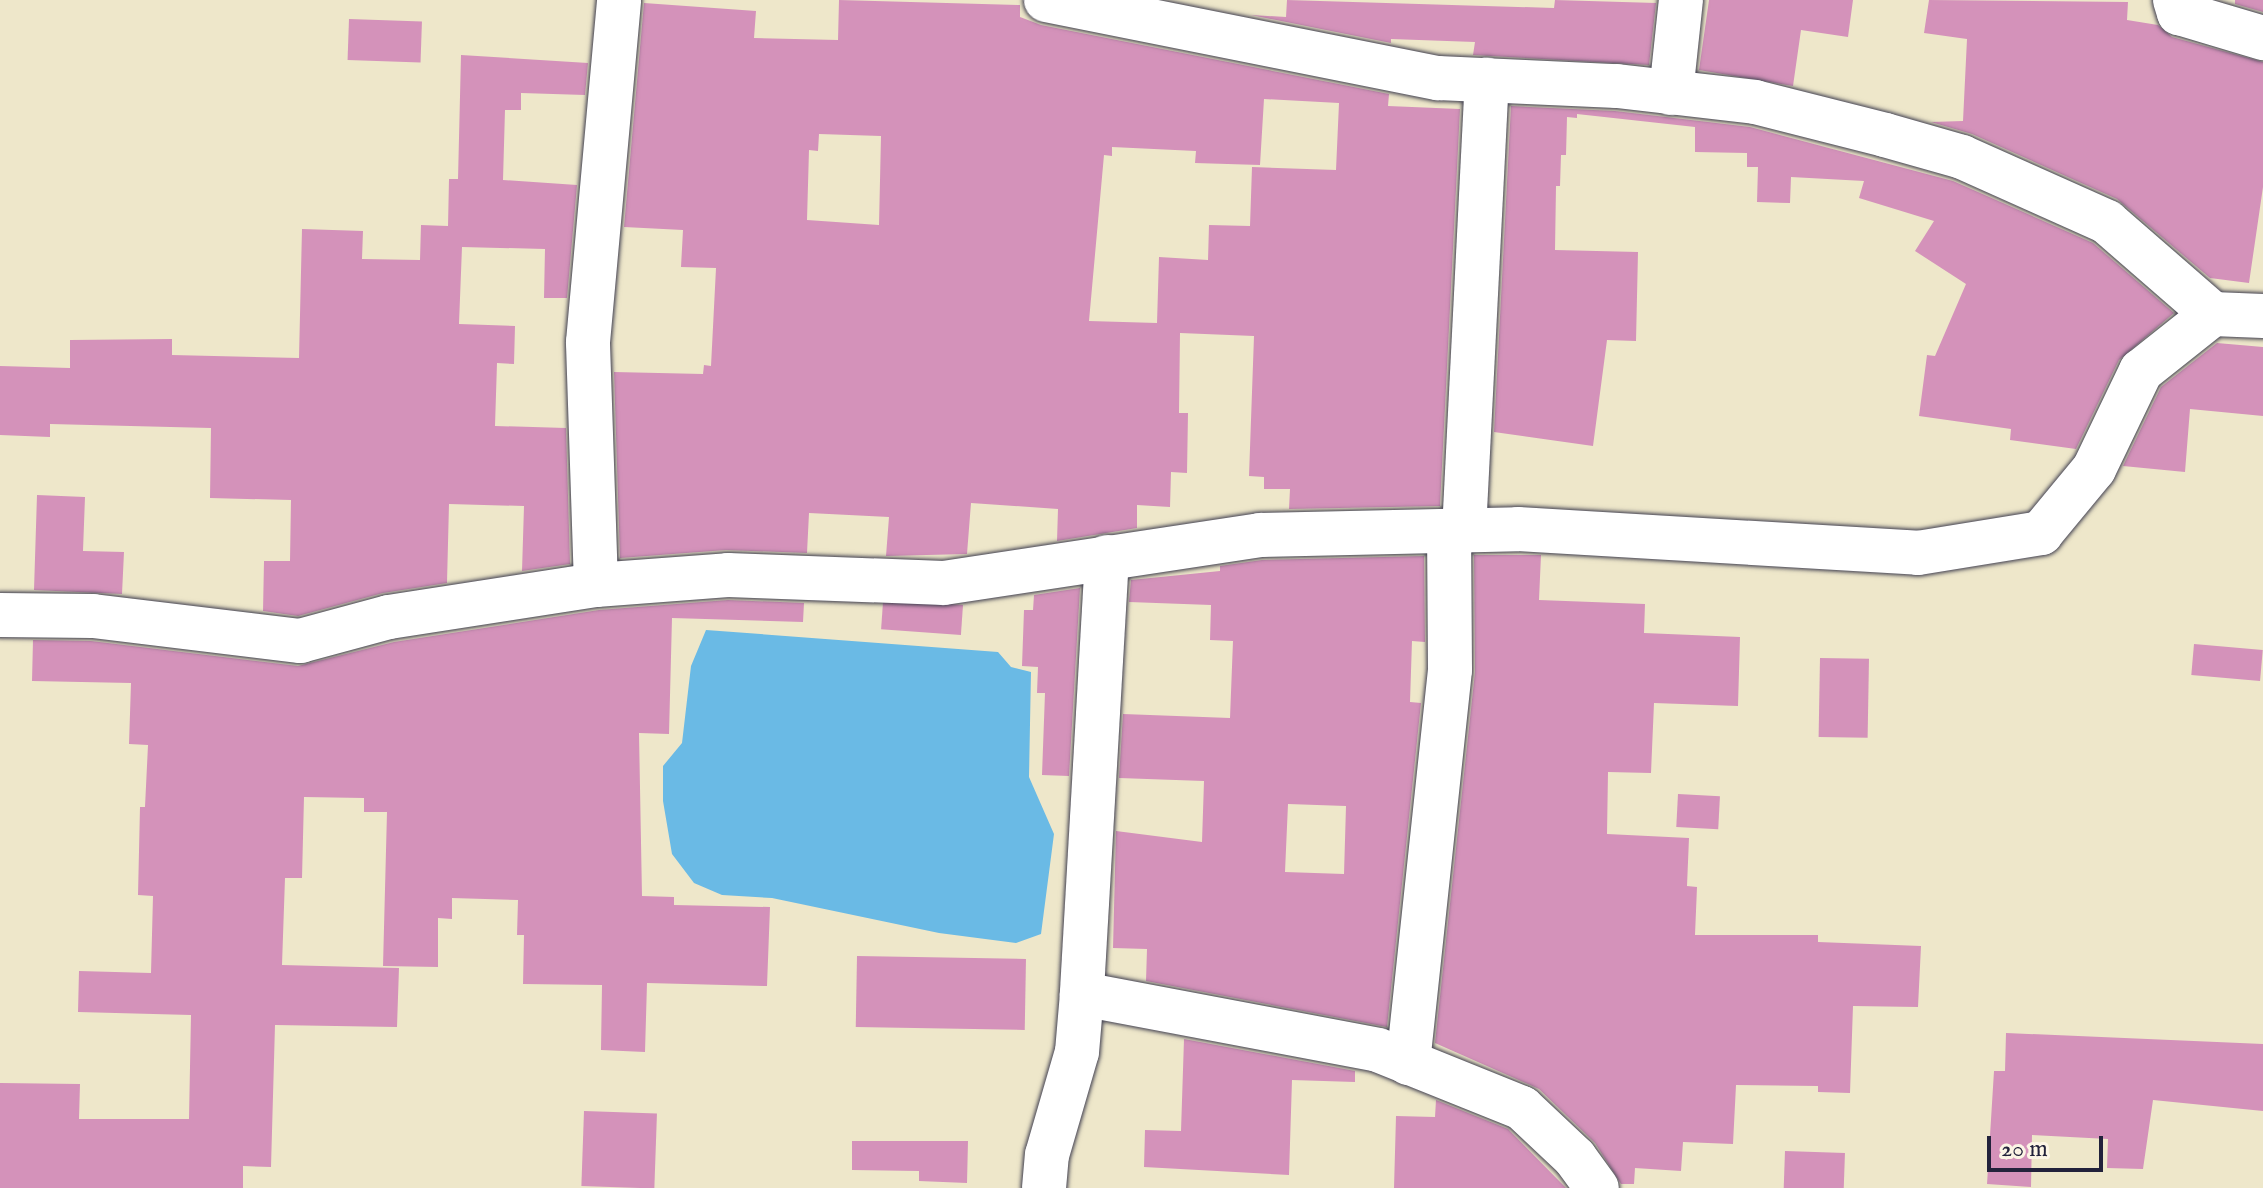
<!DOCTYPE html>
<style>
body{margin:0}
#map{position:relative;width:2263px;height:1188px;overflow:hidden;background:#eee7ca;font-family:"IM FELL English",serif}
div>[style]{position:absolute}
.water>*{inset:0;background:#6abae5}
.building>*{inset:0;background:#d492ba;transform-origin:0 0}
.roads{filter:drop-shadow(0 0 2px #414050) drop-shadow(0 0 2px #414050)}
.minor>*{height:44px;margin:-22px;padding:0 22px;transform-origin:22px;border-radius:22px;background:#fff}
span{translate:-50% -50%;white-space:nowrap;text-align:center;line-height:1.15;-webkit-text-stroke:7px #fcf5e5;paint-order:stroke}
.scale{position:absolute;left:1987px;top:1136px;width:116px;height:36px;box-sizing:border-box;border:4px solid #22223b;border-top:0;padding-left:10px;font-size:24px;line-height:28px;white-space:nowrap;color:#22223b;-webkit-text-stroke:6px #fcf5e5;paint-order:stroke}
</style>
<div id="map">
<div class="water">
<div style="clip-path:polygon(706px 630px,998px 652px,1011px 667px,1031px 672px,1029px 777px,1054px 834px,1041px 934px,1016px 943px,939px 933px,772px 898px,722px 895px,694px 883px,672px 854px,663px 801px,663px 766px,682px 743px,691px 666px)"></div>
</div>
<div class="building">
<div style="clip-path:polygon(evenodd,839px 0,1020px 5px,1020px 17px,1041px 25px,1389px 94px,1388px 106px,1460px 109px,1440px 506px,1289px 509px,1290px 489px,1264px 489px,1264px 477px,1249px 476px,1254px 336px,1180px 333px,1179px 413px,1188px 413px,1187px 473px,1171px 472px,1170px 507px,1137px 505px,1137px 528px,1057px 541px,1058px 509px,971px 503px,967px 554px,886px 556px,889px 517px,809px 513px,807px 553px,726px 550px,620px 558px,614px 372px,703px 374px,704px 365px,711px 366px,716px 268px,681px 267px,683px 230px,624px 227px,644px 3px,756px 11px,754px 38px,838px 40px,839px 0,1264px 99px,1339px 103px,1336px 170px,1252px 167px,1250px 226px,1209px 225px,1208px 260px,1159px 257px,1157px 323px,1089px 321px,1104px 155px,1112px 156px,1112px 147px,1196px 151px,1195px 163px,1260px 165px,1264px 99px,839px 0,819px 134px,881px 136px,879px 225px,807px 220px,809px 150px,818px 151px,819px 134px)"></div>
<div style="clip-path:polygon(1287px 0,1554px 8px,1555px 0,1656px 3px,1649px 65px,1473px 55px,1475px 42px,1391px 39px,1391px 43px,1251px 15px,1286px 17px)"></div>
<div style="clip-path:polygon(1709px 0,1853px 0,1848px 37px,1801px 30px,1793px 86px,1699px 70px)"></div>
<div style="clip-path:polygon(1929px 0,2128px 2px,2127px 20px,2158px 25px,2172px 37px,2263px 62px,2263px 187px,2249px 283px,2210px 278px,2117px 199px,1972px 134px,1931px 122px,1963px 121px,1967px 39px,1924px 33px)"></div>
<div style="clip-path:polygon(2235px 0,2263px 0,2263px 12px,2235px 4px)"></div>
<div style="left:349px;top:19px;width:73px;height:41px;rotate:2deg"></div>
<div style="clip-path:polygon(461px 55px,588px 63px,585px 95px,521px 93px,521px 110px,505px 110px,503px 180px,577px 185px,567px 298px,544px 298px,545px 249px,462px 247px,459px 324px,515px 326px,514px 364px,497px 363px,495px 426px,566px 428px,570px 564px,522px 571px,524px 506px,449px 504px,447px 583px,383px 593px,298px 616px,263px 611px,264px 561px,290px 561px,291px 500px,210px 498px,211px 428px,50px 424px,50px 437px,0 435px,0 366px,70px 368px,70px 340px,172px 339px,172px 355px,299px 358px,302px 229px,363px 231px,362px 259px,420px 260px,421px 225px,448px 226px,449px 179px,458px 179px)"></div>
<div style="clip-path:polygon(1511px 106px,1615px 111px,1750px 127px,1953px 181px,2093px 243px,2174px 313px,2119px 360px,2076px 449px,2010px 440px,2011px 429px,1919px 416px,1927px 355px,1935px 356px,1966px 284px,1915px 251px,1934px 221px,1859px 198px,1864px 181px,1791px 177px,1790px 203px,1757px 202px,1758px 167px,1747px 167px,1747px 153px,1695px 152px,1695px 127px,1577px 114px,1577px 118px,1567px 117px,1566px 155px,1561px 155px,1560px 186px,1556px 186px,1555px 250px,1638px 252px,1636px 341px,1607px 340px,1593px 446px,1494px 432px)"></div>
<div style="clip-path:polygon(2217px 343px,2263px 347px,2263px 416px,2190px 409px,2185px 472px,2123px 466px,2161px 387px)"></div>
<div style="clip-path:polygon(37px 495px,85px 497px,83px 551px,124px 552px,122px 594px,34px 590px)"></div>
<div style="clip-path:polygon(1474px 555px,1541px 555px,1539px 600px,1645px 604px,1644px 633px,1740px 637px,1738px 706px,1654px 703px,1651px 773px,1608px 772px,1607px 834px,1689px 838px,1687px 886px,1697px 887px,1695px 935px,1818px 935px,1818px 942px,1921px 946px,1918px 1007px,1853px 1006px,1850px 1093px,1818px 1092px,1818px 1086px,1736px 1085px,1733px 1144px,1683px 1142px,1681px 1171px,1635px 1168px,1634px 1184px,1621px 1184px,1595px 1143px,1539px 1089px,1435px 1043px,1475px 672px)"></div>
<div style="clip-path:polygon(evenodd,1424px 556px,1425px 642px,1412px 641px,1410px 702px,1421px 703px,1387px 1027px,1146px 981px,1147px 949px,1113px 948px,1116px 831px,1202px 842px,1204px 781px,1119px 778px,1123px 714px,1230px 718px,1233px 641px,1210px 640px,1211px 605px,1129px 602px,1131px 580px,1220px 571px,1220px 566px,1262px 560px,1424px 556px,1288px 804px,1346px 806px,1344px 874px,1285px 872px,1288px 804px)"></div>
<div style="clip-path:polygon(1080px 588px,1069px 776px,1042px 775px,1045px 693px,1037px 693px,1038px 667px,1022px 666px,1024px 610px,1033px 610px,1034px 595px)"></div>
<div style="clip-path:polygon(728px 600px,804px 603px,803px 622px,672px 618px,669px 734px,639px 733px,642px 896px,674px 897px,674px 905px,770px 907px,767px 986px,647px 983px,645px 1052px,601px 1050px,602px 985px,523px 984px,524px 935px,517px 935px,518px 900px,452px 898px,452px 919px,438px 918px,438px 967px,383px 966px,387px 812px,364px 812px,364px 798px,304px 797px,302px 878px,285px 878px,282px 965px,399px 968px,397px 1027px,275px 1025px,271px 1167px,243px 1166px,243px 1188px,0 1188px,0 1083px,80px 1084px,79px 1119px,189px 1119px,191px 1015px,78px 1012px,79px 971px,151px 973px,153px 896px,138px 895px,140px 807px,145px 807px,148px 745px,129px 744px,131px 683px,32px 681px,33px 640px,91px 641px,298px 666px,394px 642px,599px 610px)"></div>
<div style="left:963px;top:605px;width:30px;height:80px;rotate:94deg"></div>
<div style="left:2194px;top:644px;width:69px;height:31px;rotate:5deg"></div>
<div style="left:1820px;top:658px;width:49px;height:79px;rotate:1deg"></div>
<div style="left:1678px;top:794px;width:42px;height:33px;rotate:3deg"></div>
<div style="left:857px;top:956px;width:169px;height:71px;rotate:1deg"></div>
<div style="clip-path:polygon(2006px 1033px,2263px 1044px,2263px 1111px,2153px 1100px,2143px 1169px,2107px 1168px,2108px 1139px,2032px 1135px,2031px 1187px,1987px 1184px,1994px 1071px,2005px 1071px)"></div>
<div style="clip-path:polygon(1184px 1039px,1355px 1071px,1355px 1082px,1292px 1080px,1289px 1175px,1144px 1167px,1145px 1130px,1181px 1131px)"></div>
<div style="clip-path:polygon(1436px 1100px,1508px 1129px,1566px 1188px,1394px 1188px,1396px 1116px,1435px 1117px)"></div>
<div style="left:584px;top:1111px;width:73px;height:75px;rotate:2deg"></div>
<div style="clip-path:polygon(852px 1141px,968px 1141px,967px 1183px,919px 1181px,919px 1171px,852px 1170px)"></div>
<div style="left:1785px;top:1151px;width:60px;height:37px;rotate:2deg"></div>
</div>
<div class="roads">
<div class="minor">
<div style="left:1046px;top:0;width:400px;rotate:11.3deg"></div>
<div style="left:1438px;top:78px;width:179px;rotate:2.6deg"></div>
<div style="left:1617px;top:86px;width:139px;rotate:6.6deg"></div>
<div style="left:1755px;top:102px;width:134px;rotate:14.2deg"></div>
<div style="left:1885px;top:135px;width:80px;rotate:15.9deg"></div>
<div style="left:1962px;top:157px;width:159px;rotate:24.1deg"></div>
<div style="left:2107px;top:222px;width:140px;rotate:41deg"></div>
<div style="left:2175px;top:0;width:14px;rotate:73deg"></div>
<div style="left:2179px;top:13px;width:88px;rotate:16.6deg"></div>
<div style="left:1671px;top:93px;width:94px;rotate:-83.9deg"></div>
<div style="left:1464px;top:531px;width:452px;rotate:-87.1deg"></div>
<div style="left:1107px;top:557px;width:438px;rotate:93.3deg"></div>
<div style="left:1082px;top:994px;width:301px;rotate:10.7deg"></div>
<div style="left:1378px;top:1050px;width:155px;rotate:21.9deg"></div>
<div style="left:1522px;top:1108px;width:73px;rotate:43.3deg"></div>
<div style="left:1575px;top:1158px;width:37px;rotate:54deg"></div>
<div style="left:596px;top:585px;width:243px;rotate:-91.9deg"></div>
<div style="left:588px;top:342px;width:343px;rotate:-84.8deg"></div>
<div style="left:0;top:615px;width:93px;rotate:0.6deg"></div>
<div style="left:93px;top:616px;width:209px;rotate:6.9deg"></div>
<div style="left:300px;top:641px;width:92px;rotate:-15.1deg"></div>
<div style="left:389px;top:617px;width:209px;rotate:-8.8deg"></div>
<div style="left:596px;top:585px;width:132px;rotate:-4.3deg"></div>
<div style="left:728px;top:575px;width:216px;rotate:2.1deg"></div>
<div style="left:944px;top:583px;width:320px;rotate:-8.6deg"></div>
<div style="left:1260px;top:535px;width:258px;rotate:-1.3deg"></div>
<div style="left:1518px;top:529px;width:401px;rotate:3.4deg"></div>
<div style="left:1918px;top:553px;width:125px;rotate:-9.2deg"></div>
<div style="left:2041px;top:533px;width:83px;rotate:-50.4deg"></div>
<div style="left:2094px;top:469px;width:109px;rotate:-64.4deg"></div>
<div style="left:2141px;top:371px;width:92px;rotate:-38.4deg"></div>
<div style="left:2213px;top:314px;width:50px;rotate:2.3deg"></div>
<div style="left:1408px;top:1063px;width:395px;rotate:-83.9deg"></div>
<div style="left:1450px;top:670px;width:139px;rotate:-90.4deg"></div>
<div style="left:1044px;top:1188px;width:33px;rotate:-85deg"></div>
<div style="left:1047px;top:1155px;width:107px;rotate:-73.8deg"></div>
<div style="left:1077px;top:1052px;width:58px;rotate:-85.1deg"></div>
</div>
</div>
<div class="scale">20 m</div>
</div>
